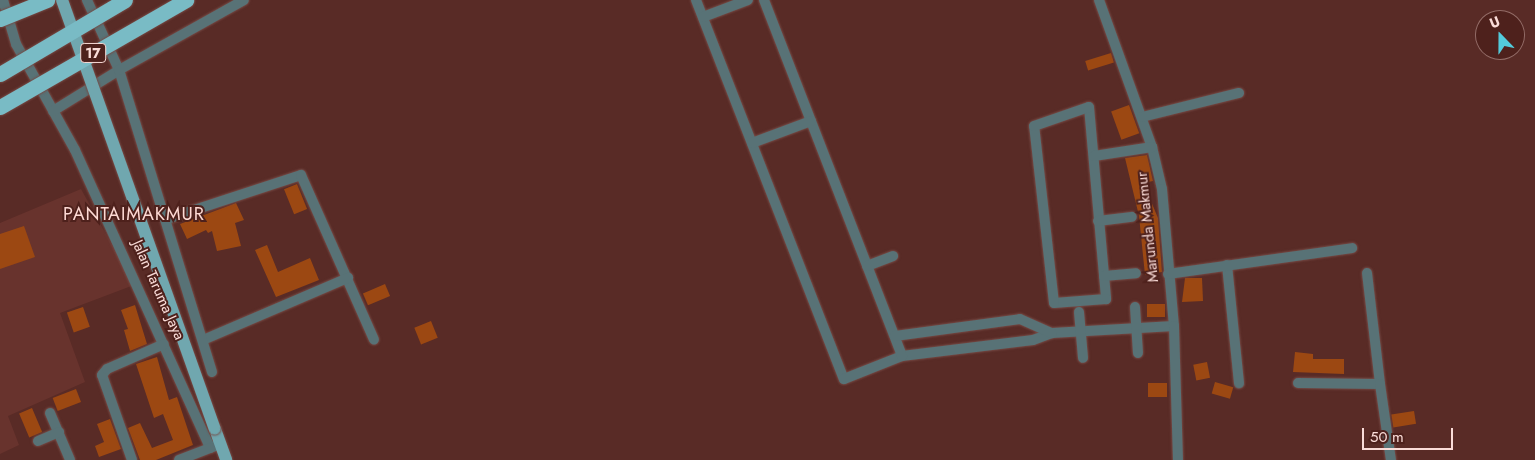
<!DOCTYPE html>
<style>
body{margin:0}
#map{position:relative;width:1535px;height:460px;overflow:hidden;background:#592b26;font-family:Jost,sans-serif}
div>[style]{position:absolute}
.built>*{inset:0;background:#68332d}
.building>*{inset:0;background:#9c4812;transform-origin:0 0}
.roads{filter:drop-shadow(0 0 1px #764b46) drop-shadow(0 0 1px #764b46)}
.street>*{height:10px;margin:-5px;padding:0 5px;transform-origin:5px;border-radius:5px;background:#587276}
.primary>*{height:12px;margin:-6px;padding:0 6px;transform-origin:6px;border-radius:6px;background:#70a7af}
.bridges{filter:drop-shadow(0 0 1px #764b46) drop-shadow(0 0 1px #764b46)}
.primary-bridge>*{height:12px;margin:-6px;padding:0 6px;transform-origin:6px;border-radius:6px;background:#70a7af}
.highway-bridge>*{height:15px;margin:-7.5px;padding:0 7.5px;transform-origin:7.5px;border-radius:7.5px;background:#79bbc5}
span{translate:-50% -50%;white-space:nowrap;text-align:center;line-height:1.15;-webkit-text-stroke:4px #4e211c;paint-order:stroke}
.shield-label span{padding:1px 4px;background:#4e211c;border:1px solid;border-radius:4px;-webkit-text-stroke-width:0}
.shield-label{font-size:14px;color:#fadcd8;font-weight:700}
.street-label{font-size:15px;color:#fadcd8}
.quarter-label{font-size:18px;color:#fdd9d3;letter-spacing:1px}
.north{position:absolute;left:1475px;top:10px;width:50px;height:50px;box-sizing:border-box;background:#4e211c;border:1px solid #936c67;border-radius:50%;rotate:338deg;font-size:14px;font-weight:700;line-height:20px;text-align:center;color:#fadcd8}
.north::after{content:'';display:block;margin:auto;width:18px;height:22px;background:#53cbdb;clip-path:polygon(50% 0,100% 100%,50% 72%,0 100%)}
.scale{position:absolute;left:1362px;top:428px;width:91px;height:22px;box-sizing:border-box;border:2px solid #fadcd8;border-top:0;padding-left:6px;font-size:15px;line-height:18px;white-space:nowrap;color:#fadcd8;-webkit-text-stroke:4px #4e211c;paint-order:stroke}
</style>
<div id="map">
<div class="built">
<div style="clip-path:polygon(81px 189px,134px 285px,60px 313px,85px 382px,8px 416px,19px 445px,0 454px,0 223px)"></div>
</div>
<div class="building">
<div style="left:1111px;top:53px;width:10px;height:27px;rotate:73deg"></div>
<div style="left:1129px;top:105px;width:30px;height:19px;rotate:70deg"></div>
<div style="clip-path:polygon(1147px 155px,1153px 181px,1148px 182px,1150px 199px,1158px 218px,1162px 272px,1145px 275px,1139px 216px,1125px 158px)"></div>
<div style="left:297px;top:184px;width:27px;height:14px;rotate:68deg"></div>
<div style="clip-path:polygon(236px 203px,244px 220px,235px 223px,241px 246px,217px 251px,212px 231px,208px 233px,206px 230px,187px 239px,180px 224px)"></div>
<div style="clip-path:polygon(24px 226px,35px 257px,0 269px,0 234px)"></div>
<div style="clip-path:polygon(267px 245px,278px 272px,310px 258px,319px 280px,276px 297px,255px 250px)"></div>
<div style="clip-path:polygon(1185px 278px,1202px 278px,1203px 301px,1182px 302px)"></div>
<div style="left:385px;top:284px;width:13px;height:24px;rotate:67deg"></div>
<div style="left:1165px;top:304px;width:13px;height:18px;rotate:90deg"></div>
<div style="clip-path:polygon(135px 305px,147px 344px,130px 351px,124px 330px,128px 329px,121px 310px)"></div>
<div style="left:83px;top:307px;width:21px;height:17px;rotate:71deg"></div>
<div style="left:431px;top:321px;width:18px;height:18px;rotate:68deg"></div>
<div style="clip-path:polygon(1295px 352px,1313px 354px,1313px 359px,1344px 359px,1344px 374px,1293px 372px)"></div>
<div style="clip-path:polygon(157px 357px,169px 400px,177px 397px,193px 445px,156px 460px,140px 460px,128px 428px,140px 423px,152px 448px,173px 440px,163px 414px,154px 418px,136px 364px)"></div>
<div style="left:1207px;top:362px;width:16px;height:14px;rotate:79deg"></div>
<div style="left:1215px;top:382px;width:19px;height:12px;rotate:16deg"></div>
<div style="left:1148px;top:383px;width:19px;height:14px"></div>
<div style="left:76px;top:389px;width:14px;height:25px;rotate:69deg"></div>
<div style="left:32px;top:408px;width:26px;height:14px;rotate:67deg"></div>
<div style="left:1414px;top:411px;width:13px;height:23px;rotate:81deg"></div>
<div style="clip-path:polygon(110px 419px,121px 449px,99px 457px,95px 446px,104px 442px,97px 424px)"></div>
</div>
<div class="roads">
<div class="street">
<div style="left:3px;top:0;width:46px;rotate:73.5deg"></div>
<div style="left:16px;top:44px;width:121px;rotate:60.9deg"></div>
<div style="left:75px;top:150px;width:327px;rotate:65.6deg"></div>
<div style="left:210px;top:448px;width:11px;rotate:-22deg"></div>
<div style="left:696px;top:0;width:407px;rotate:68.7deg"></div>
<div style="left:844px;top:379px;width:62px;rotate:-21.6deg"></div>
<div style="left:902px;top:356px;width:132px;rotate:-7deg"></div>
<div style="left:1033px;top:340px;width:20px;rotate:-20deg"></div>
<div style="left:1052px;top:333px;width:122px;rotate:-3.3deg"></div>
<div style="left:764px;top:0;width:382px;rotate:68.8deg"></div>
<div style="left:1099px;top:0;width:156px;rotate:70.2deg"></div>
<div style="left:1152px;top:147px;width:43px;rotate:76.6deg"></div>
<div style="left:1162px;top:189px;width:138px;rotate:85deg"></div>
<div style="left:1174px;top:326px;width:134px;rotate:88.3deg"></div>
<div style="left:703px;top:17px;width:48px;rotate:-20.7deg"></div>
<div style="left:1089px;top:107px;width:193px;rotate:84.9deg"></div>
<div style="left:1106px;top:299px;width:52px;rotate:175.6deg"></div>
<div style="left:1054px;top:303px;width:178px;rotate:-96.4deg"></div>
<div style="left:1034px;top:126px;width:58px;rotate:-19.1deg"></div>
<div style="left:53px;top:111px;width:78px;rotate:-31.8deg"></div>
<div style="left:119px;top:70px;width:77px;rotate:-114.6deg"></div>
<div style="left:1142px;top:117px;width:100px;rotate:-13.9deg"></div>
<div style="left:752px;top:143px;width:63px;rotate:-20.4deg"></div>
<div style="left:1094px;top:156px;width:59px;rotate:-8.8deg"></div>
<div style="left:167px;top:219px;width:141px;rotate:-18.2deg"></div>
<div style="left:301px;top:175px;width:180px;rotate:66.1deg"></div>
<div style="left:1098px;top:221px;width:34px;rotate:-7deg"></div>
<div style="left:1227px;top:265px;width:119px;rotate:84.2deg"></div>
<div style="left:867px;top:266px;width:28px;rotate:-21deg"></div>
<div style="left:1367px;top:273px;width:112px;rotate:83.3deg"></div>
<div style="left:1168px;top:274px;width:186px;rotate:-8deg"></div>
<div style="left:1104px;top:276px;width:32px;rotate:-5deg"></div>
<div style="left:1135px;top:307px;width:46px;rotate:86.3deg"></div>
<div style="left:1079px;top:312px;width:46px;rotate:85deg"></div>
<div style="left:895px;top:336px;width:126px;rotate:-7.7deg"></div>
<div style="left:1020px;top:319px;width:35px;rotate:24deg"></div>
<div style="left:203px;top:340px;width:158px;rotate:-23.2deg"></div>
<div style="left:212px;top:372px;width:316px;rotate:-107.1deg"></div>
<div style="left:119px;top:70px;width:143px;rotate:-29.2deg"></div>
<div style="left:1298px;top:383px;width:82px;rotate:0.7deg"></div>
<div style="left:1380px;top:384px;width:77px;rotate:81.8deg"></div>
<div style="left:50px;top:413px;width:51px;rotate:66.9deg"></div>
<div style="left:38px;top:441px;width:23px;rotate:-23deg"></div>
<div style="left:132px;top:460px;width:90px;rotate:-109.4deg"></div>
<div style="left:102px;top:375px;width:8px;rotate:-50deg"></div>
<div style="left:107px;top:369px;width:62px;rotate:-23.7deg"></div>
<div style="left:179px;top:460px;width:33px;rotate:-21deg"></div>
</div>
<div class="primary">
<div style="left:215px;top:429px;width:33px;rotate:70deg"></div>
</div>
</div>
<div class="bridges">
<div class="primary-bridge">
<div style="left:62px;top:0;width:455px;rotate:70.4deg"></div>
</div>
<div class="highway-bridge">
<div style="left:0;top:19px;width:51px;rotate:-22deg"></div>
<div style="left:0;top:74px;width:145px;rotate:-30.6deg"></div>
<div style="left:0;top:107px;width:215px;rotate:-29.9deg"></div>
</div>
</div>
<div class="shield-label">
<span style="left:93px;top:53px">17</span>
</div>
<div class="street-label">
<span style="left:1148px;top:227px;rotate:-96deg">Marunda Makmur</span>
<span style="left:158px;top:290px;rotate:66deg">Jalan Taruma Jaya</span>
</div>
<div class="quarter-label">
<span style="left:134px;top:214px">PANTAIMAKMUR</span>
</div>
<div class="north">U</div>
<div class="scale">50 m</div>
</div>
